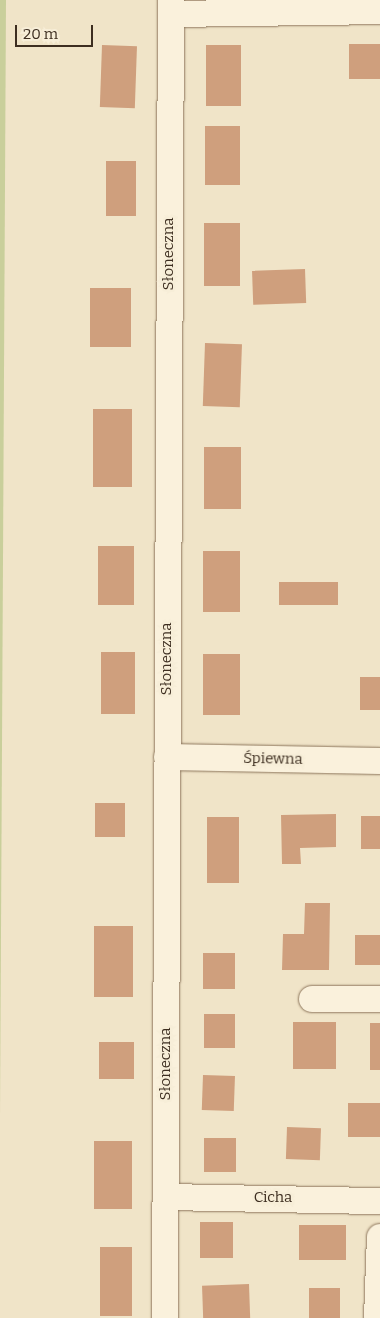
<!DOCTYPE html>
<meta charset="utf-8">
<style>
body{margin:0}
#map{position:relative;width:380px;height:1318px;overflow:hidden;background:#f0e4c8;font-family:Bitter,serif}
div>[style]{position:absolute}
.green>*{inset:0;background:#c9cf9b}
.building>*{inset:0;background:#cf9f7d;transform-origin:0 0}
.roads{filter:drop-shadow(0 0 1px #8d765c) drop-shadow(0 0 1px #8d765c)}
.street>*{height:26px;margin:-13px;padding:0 13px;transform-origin:13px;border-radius:13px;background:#faf1dc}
span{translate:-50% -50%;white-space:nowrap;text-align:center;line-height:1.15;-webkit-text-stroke:5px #f7eed8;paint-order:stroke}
.street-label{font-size:15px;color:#3d2e20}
.scale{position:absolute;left:15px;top:25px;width:78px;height:22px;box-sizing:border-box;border:2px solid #3d2e20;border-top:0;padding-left:6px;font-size:15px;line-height:18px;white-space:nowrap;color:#3d2e20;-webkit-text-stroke:4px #f7eed8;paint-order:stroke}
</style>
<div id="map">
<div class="green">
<div style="clip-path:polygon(0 0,6px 0,0 1120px)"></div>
</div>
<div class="building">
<div style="left:349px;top:44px;width:31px;height:35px"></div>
<div style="left:102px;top:45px;width:35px;height:62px;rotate:2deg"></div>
<div style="left:206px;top:45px;width:35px;height:61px"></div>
<div style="left:205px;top:126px;width:35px;height:59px"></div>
<div style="left:106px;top:161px;width:30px;height:55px"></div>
<div style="left:204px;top:223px;width:36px;height:63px"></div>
<div style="left:305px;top:269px;width:34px;height:53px;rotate:88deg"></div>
<div style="left:90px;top:288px;width:41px;height:59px"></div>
<div style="left:205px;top:343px;width:37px;height:63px;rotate:2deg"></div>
<div style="left:93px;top:409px;width:39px;height:78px"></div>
<div style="left:204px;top:447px;width:37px;height:62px"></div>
<div style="left:98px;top:546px;width:36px;height:59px"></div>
<div style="left:203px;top:551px;width:37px;height:61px"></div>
<div style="left:279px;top:582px;width:59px;height:23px"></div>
<div style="left:101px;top:652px;width:34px;height:62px"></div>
<div style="left:203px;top:654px;width:37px;height:61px"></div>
<div style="left:360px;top:677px;width:20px;height:33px"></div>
<div style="left:95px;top:803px;width:30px;height:34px"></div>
<div style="clip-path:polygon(336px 814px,336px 847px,300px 848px,301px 864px,282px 864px,281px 815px)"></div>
<div style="left:361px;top:816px;width:19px;height:33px"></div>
<div style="left:207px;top:817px;width:32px;height:66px"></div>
<div style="clip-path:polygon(305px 903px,330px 903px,329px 970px,282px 970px,283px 934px,304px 934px)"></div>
<div style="left:94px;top:926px;width:39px;height:71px"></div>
<div style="left:355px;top:935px;width:25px;height:30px"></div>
<div style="left:203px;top:953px;width:32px;height:36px"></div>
<div style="left:204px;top:1014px;width:31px;height:34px"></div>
<div style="left:293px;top:1022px;width:43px;height:47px"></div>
<div style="left:370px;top:1023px;width:10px;height:47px"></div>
<div style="left:99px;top:1042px;width:35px;height:37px"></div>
<div style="left:203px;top:1075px;width:32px;height:35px;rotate:2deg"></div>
<div style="left:348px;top:1103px;width:32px;height:34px"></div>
<div style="left:287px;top:1127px;width:34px;height:32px;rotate:2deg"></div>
<div style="left:204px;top:1138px;width:32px;height:34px"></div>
<div style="left:94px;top:1141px;width:38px;height:68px"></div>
<div style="left:233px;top:1222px;width:36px;height:33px;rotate:90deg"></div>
<div style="left:299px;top:1225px;width:47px;height:35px"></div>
<div style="left:100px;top:1247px;width:32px;height:69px"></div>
<div style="left:249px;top:1284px;width:34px;height:47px;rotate:88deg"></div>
<div style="left:309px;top:1288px;width:31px;height:30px"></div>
</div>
<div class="roads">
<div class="street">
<div style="left:171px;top:14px;width:209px;rotate:-0.8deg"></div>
<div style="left:167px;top:757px;width:213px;rotate:1.1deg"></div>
<div style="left:312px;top:999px;width:68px"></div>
<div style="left:166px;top:1197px;width:214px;rotate:1.1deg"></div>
<div style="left:165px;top:1318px;width:1318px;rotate:-89.74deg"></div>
<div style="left:377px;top:1318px;width:81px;rotate:-87.9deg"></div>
</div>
</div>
<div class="street-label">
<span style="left:169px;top:254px;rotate:-90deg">Słoneczna</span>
<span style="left:167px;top:659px;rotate:-90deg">Słoneczna</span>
<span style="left:273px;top:759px;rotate:1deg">Śpiewna</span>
<span style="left:166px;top:1064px;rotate:-90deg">Słoneczna</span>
<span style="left:273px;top:1198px">Cicha</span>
</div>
<div class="scale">20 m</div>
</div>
